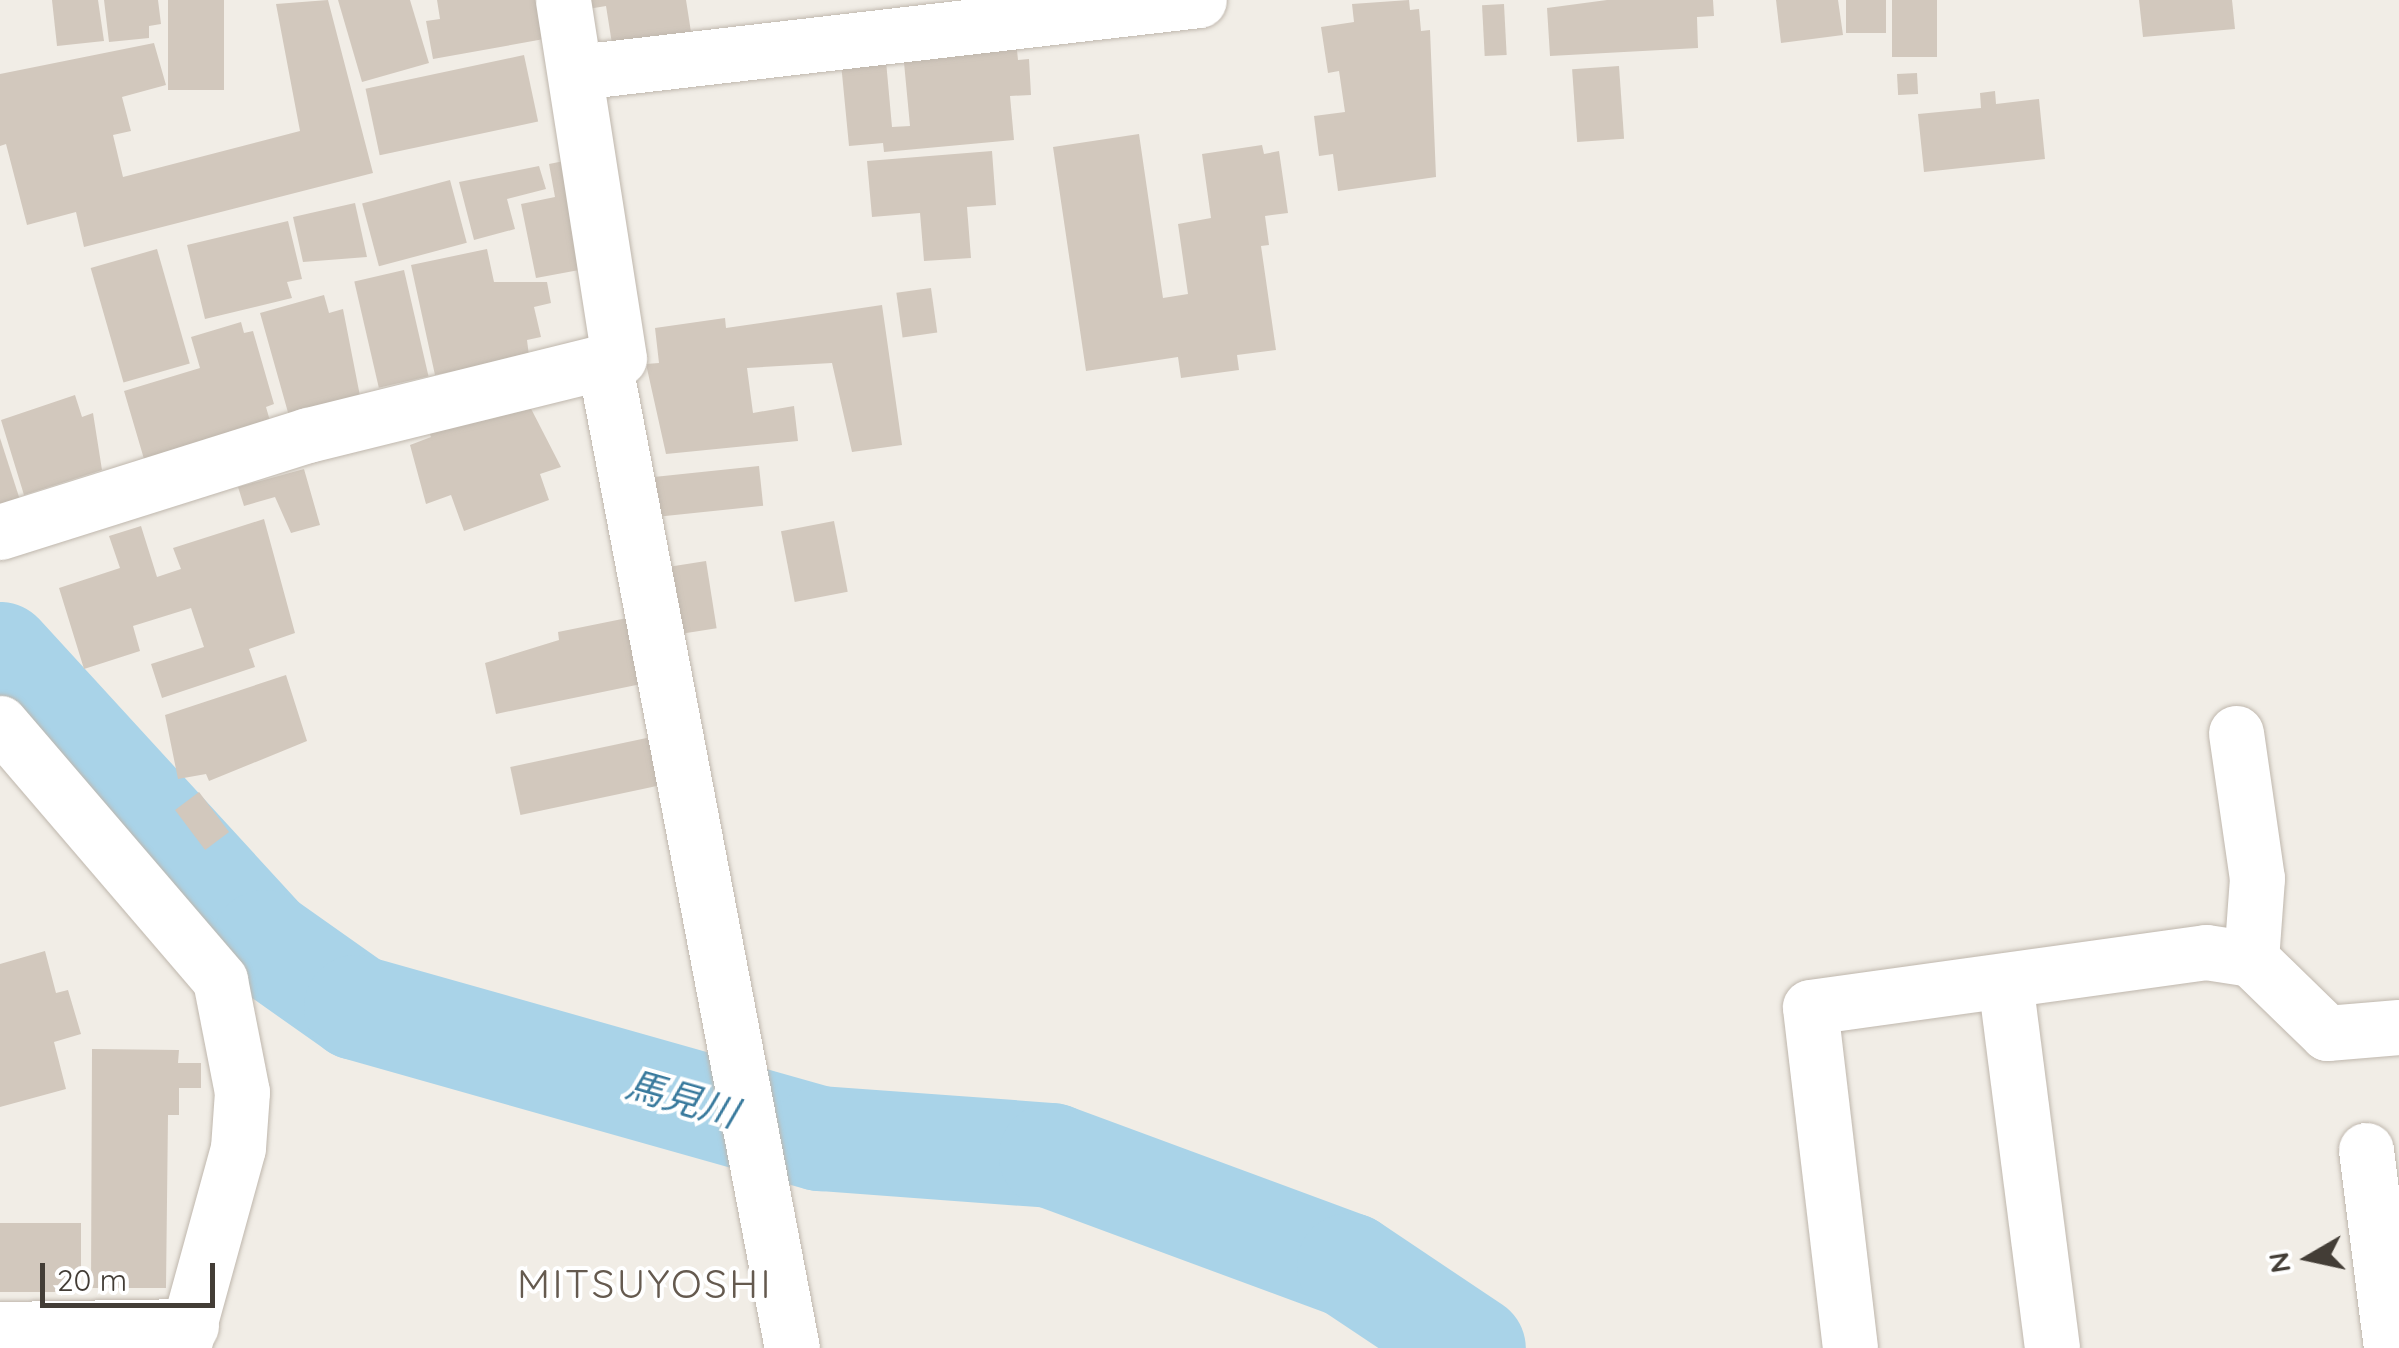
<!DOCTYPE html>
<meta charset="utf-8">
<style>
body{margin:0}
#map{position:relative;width:2399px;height:1348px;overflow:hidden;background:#f1ede6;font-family:Quicksand,"Noto Sans JP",sans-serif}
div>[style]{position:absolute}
.river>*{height:105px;margin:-52.5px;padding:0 52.5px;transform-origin:52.5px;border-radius:52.5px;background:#a9d3e8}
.building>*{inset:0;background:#d2c8bd;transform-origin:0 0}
.roads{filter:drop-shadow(0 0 2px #bfb7ad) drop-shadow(0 0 2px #bfb7ad)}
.minor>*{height:55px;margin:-27.5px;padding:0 27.5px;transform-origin:27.5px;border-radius:27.5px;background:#fff}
span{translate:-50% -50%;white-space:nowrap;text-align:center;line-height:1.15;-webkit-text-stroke:8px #fff;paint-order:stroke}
.water-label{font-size:38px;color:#397a9d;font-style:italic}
.quarter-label{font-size:40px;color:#655a4f;letter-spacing:2.5px}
.north{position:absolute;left:2259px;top:1208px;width:100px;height:100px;-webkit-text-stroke:8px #fff;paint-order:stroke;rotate:261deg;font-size:28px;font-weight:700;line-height:40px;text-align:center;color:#433d36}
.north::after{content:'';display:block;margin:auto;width:35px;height:45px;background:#433d36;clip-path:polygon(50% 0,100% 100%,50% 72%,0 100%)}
.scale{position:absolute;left:40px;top:1263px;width:175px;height:45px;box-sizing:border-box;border:5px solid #433d36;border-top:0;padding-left:12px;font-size:30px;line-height:35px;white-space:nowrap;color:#433d36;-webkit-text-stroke:8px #fff;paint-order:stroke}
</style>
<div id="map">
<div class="river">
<div style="left:0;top:654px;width:391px;rotate:47.5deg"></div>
<div style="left:264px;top:942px;width:113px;rotate:35.2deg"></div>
<div style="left:356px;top:1007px;width:482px;rotate:15.8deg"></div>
<div style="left:820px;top:1138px;width:232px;rotate:4.2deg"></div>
<div style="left:1051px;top:1155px;width:318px;rotate:20.3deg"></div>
<div style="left:1349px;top:1265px;width:149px;rotate:33.8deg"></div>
</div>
<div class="building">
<div style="clip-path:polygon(52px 0,98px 0,104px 41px,57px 46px)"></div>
<div style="clip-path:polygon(104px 0,158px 0,161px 24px,149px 26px,149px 38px,109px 42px)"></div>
<div style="left:168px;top:0;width:56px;height:90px"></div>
<div style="clip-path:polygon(328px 0,373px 173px,84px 247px,76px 212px,27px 225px,6px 144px,0 146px,0 74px,154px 43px,166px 85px,122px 97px,131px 131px,113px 135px,123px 177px,300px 131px,276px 4px)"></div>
<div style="clip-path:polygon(338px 0,410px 0,429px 63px,362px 82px)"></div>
<div style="clip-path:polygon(437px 0,537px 0,544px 39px,433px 59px,426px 21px,440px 19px)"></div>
<div style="clip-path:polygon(581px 0,686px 0,691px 32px,613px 50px,606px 6px,582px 10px)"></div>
<div style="clip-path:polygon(1409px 0,1410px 10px,1419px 9px,1421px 31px,1430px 30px,1436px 177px,1338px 191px,1333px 154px,1319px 156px,1314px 116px,1345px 112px,1339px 71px,1328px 73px,1321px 27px,1354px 22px,1352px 4px)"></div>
<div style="clip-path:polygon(1607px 0,1713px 0,1714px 16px,1697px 17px,1698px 48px,1550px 56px,1547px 8px)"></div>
<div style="clip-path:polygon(1776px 0,1838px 0,1843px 35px,1781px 43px)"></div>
<div style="left:1846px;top:0;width:40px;height:33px"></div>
<div style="left:1892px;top:0;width:45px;height:57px"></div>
<div style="clip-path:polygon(2139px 0,2232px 0,2235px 29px,2143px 37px)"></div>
<div style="left:1504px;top:4px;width:51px;height:22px;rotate:87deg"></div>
<div style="clip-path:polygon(1016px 41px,1018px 60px,1029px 59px,1031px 95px,1010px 96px,1014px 140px,884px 152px,883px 143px,849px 146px,840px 53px,885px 50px,892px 127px,910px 126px,903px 52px)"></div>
<div style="left:524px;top:55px;width:68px;height:162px;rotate:78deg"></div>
<div style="left:1619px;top:66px;width:73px;height:47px;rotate:86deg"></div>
<div style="left:1917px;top:73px;width:21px;height:20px;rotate:87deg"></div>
<div style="clip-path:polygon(1995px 91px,1996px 104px,2039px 99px,2045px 159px,1924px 172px,1918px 114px,1981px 108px,1980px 93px)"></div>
<div style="clip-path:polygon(1139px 134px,1163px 298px,1188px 294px,1178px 224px,1211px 218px,1202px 154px,1262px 145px,1264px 154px,1279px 151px,1288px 213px,1265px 216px,1269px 245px,1261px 246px,1276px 350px,1237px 355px,1239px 370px,1181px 378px,1178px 357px,1086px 371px,1053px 147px)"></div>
<div style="clip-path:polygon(992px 151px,996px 205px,967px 207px,971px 258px,924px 261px,920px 213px,872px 217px,867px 161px)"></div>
<div style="clip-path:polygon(569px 160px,590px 268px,536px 278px,521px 204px,555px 197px,549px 164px)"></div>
<div style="clip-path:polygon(539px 166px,546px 189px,507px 199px,515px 229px,474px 240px,459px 182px)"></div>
<div style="left:450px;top:180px;width:65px;height:91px;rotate:75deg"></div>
<div style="clip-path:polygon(355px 203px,367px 257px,303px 262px,293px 217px)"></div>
<div style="clip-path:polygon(288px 221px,302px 279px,287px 282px,292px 298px,205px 319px,187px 245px)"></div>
<div style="left:157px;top:249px;width:119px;height:69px;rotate:74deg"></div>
<div style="clip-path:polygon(487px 249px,494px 282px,547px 282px,551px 303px,534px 307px,541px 337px,527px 340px,529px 356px,435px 375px,411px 265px)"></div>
<div style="left:404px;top:270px;width:109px;height:51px;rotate:77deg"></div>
<div style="left:931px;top:288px;width:45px;height:35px;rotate:82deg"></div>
<div style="clip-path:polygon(324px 295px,329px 313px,343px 309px,360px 396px,289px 416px,260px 313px)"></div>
<div style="clip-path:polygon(882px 305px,902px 445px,852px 452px,832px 363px,747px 368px,753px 413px,794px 406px,798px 441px,666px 454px,646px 364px,659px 363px,655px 328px,725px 318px,726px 328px)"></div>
<div style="clip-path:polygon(241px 322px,244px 333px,253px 331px,274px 404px,266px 407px,270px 421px,144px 459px,124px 391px,200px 368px,191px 337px)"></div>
<div style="clip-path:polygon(75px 395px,82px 417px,93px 413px,102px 470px,24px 495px,1px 420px)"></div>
<div style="clip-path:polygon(524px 395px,561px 467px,540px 474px,549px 500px,464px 531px,451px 495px,426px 504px,410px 445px,431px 437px,428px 429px)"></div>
<div style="clip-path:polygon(0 438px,20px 500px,0 506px)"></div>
<div style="left:759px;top:466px;width:40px;height:113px;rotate:84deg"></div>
<div style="clip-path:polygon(304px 469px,320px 525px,291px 533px,275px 497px,244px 506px,238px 487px)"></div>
<div style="clip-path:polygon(264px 519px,295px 633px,249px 649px,255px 667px,162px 698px,151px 664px,204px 647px,191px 608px,133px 626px,140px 651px,84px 669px,59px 588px,120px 568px,109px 536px,141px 526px,157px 577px,181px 569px,173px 548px)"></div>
<div style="left:834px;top:521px;width:72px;height:54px;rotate:79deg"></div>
<div style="left:706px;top:561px;width:68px;height:45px;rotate:81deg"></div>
<div style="clip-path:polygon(632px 617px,646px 683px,496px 714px,485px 663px,559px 640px,558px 632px)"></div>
<div style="clip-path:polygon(286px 675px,307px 741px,209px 781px,206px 774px,178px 779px,165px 715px)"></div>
<div style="left:656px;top:736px;width:49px;height:149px;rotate:78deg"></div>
<div style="left:199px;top:792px;width:50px;height:30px;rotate:53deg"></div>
<div style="clip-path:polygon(45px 951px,56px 993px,68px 990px,81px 1034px,54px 1042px,66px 1089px,0 1107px,0 964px)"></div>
<div style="clip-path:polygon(92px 1049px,179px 1050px,178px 1063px,201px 1063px,201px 1088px,179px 1088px,179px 1115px,168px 1115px,166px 1288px,91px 1288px)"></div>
<div style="left:0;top:1223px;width:81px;height:69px"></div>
</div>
<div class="roads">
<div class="minor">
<div style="left:578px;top:72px;width:625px;rotate:-6.61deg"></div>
<div style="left:604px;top:361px;width:1005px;rotate:79.22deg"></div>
<div style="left:0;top:532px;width:323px;rotate:-17.5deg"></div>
<div style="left:308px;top:435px;width:320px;rotate:-13.9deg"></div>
<div style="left:619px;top:358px;width:362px;rotate:-98.9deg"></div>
<div style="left:0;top:723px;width:338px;rotate:49.4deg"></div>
<div style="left:220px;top:980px;width:114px;rotate:78.9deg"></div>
<div style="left:242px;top:1092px;width:56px;rotate:94.1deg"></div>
<div style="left:238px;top:1148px;width:207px;rotate:105.4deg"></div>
<div style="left:2236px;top:733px;width:147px;rotate:81.8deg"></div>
<div style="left:2257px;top:878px;width:81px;rotate:94.2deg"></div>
<div style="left:2005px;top:981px;width:370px;rotate:82.7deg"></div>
<div style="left:2366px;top:1150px;width:200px;rotate:82.8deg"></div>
<div style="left:0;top:1329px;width:191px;rotate:-0.9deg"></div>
<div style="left:1850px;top:1348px;width:343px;rotate:-96.7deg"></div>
<div style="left:1810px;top:1007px;width:400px;rotate:-7.9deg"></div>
<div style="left:2206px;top:952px;width:46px;rotate:8.8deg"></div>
<div style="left:2251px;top:959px;width:106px;rotate:44.2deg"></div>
<div style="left:2327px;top:1033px;width:72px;rotate:-4.8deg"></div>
</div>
</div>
<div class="water-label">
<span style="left:682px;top:1099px;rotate:16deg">馬見川</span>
</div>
<div class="quarter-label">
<span style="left:645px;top:1283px">MITSUYOSHI</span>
</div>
<div class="north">N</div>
<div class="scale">20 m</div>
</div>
